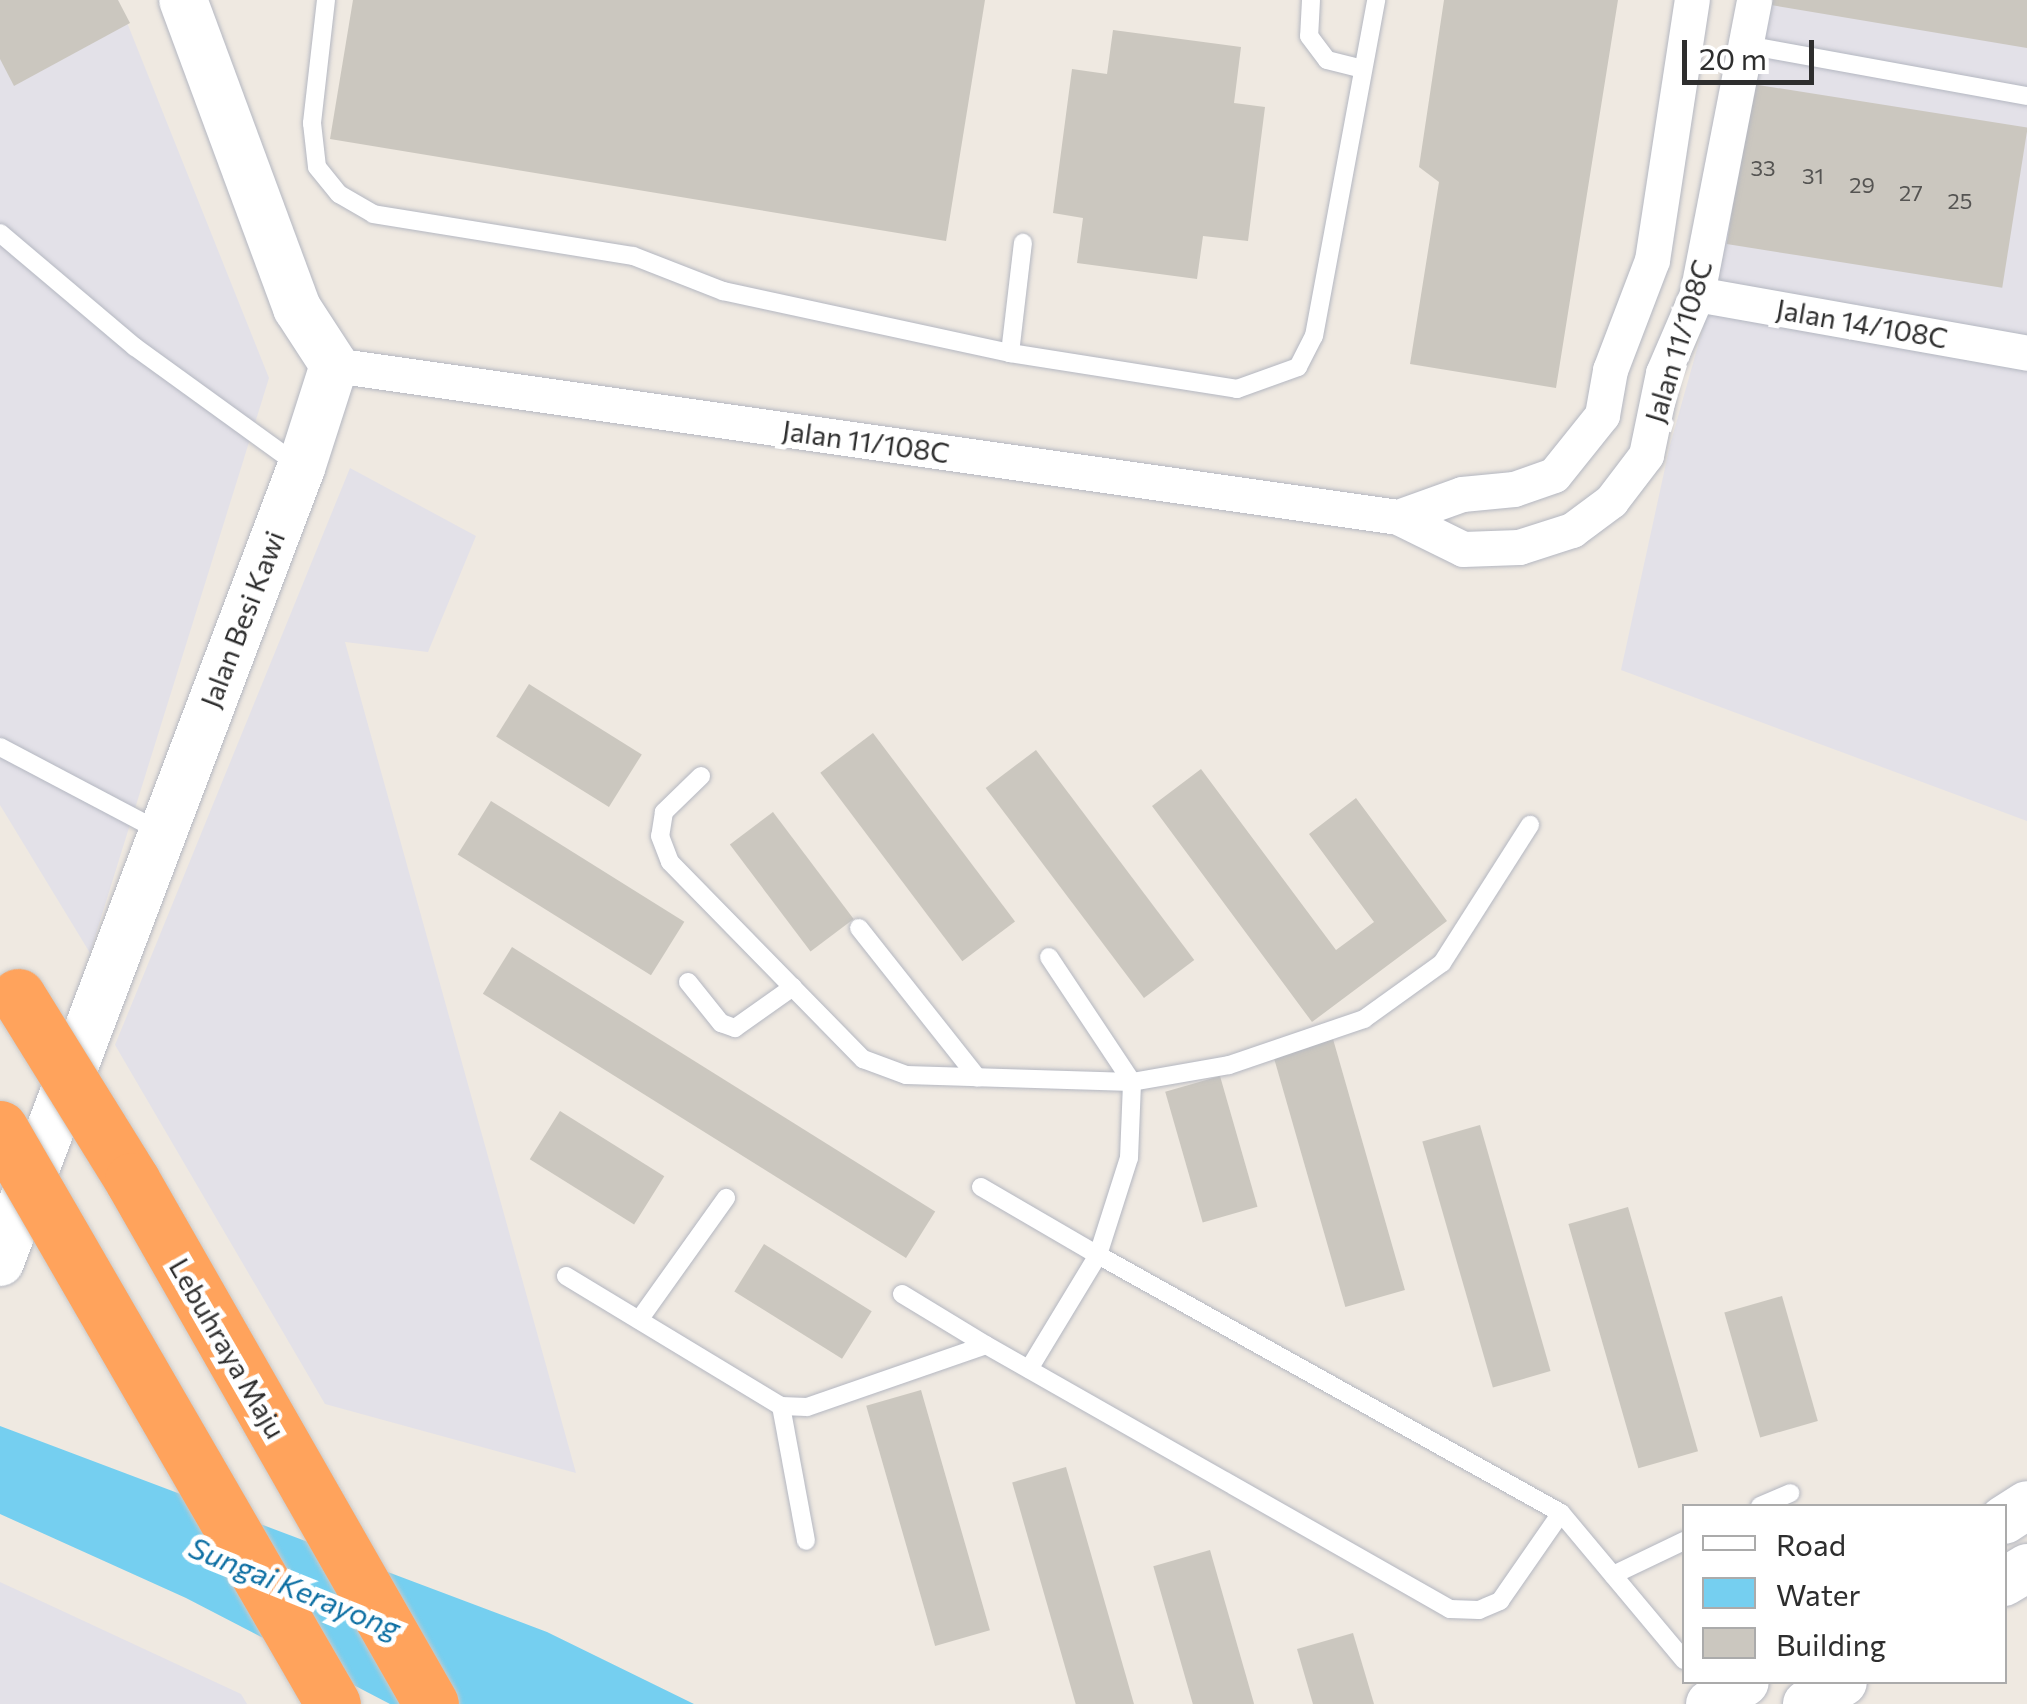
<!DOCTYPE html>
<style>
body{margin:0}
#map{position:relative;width:2027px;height:1704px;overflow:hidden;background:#efe9e1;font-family:Commissioner,sans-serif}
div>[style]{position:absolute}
.industrial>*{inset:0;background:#e3e1e8}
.water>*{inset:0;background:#75cff0}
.building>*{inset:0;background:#cbc7bf;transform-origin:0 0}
.roads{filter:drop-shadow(0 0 2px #b4b7c1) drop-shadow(0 0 2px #b4b7c1)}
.lane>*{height:18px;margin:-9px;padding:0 9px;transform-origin:9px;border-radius:9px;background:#fff}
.street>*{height:35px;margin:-17.5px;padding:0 17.5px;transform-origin:17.5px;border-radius:17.5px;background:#fff}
.secondary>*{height:48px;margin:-24px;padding:0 24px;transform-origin:24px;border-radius:24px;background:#fff}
.bridges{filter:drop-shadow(0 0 2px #c9c9c9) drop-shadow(0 0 2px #c9c9c9)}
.highway-bridge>*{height:55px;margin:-27.5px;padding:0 27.5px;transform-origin:27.5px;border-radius:27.5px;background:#ffa35c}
span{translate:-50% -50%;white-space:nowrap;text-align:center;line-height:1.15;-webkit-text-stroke:10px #fff;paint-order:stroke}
.number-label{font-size:22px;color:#555452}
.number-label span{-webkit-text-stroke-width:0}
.street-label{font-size:28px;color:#2e2e2e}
.water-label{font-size:30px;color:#0d6fa3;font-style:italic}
.legend{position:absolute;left:1682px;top:1504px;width:325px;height:180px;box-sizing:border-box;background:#fff;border:2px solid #ababab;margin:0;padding:12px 18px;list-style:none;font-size:30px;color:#2e2e2e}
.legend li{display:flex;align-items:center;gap:20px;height:50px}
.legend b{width:50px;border:2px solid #ababab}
.scale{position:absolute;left:1682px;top:40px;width:132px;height:45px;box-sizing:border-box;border:5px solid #2e2e2e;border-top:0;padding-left:12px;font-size:30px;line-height:35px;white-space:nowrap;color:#2e2e2e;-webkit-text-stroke:8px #fff;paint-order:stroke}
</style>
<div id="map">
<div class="industrial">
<div style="clip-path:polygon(0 0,118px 0,269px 378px,90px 953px,0 805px)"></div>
<div style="clip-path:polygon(1760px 0,2027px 0,2027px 821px,1621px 670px,1670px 445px,1719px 271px)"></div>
<div style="clip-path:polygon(350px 468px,476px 536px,428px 652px,345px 642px,576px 1473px,325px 1404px,115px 1045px)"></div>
<div style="clip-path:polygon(0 1582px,241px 1694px,247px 1704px,0 1704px)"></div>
</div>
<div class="water">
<div style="clip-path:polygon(0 1426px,547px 1632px,694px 1704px,390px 1704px,186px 1598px,0 1514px)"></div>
</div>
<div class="building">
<div style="clip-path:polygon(0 0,118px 0,130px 23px,14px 86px,0 59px)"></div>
<div style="clip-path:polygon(353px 0,985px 0,946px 241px,330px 139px)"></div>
<div style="clip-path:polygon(1444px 0,1618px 0,1556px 388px,1410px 364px,1439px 182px,1419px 167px)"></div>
<div style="clip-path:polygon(1766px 0,2027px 0,2027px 48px,1765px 4px)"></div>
<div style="clip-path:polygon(1113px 30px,1241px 47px,1234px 103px,1265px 107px,1248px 241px,1203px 236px,1197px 279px,1077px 263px,1083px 218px,1053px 213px,1072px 69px,1107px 74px)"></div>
<div style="left:1752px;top:84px;width:279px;height:162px;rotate:9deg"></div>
<div style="left:529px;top:684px;width:133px;height:62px;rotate:32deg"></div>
<div style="left:873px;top:733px;width:236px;height:66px;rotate:53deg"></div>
<div style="left:1036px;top:750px;width:263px;height:63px;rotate:53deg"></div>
<div style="clip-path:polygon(1201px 769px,1336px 950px,1374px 922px,1309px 834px,1356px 798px,1447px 921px,1312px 1022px,1152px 806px)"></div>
<div style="left:491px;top:801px;width:228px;height:63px;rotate:32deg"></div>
<div style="left:773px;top:812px;width:134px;height:54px;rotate:53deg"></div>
<div style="left:512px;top:947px;width:499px;height:55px;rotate:32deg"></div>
<div style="left:1333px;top:1039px;width:261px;height:62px;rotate:74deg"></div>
<div style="left:1220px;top:1076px;width:136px;height:57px;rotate:74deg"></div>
<div style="left:560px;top:1111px;width:123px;height:57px;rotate:32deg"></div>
<div style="left:1480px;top:1125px;width:256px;height:60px;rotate:74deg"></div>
<div style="left:1628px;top:1207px;width:254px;height:62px;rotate:74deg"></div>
<div style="left:764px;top:1244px;width:127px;height:56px;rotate:32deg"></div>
<div style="left:1782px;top:1296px;width:130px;height:60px;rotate:74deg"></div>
<div style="left:921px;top:1390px;width:250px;height:57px;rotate:74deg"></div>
<div style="left:1066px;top:1467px;width:247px;height:56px;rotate:74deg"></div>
<div style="left:1210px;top:1550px;width:160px;height:59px;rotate:74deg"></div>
<div style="clip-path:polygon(1353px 1633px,1374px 1704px,1313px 1704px,1297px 1649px)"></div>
</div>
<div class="roads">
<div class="lane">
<div style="left:326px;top:0;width:124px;rotate:96.5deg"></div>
<div style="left:312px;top:123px;width:44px;rotate:83.5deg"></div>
<div style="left:317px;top:167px;width:35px;rotate:51deg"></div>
<div style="left:339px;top:194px;width:39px;rotate:30deg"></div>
<div style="left:373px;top:214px;width:263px;rotate:9.2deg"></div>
<div style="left:633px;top:256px;width:97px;rotate:21.3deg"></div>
<div style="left:723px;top:291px;width:294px;rotate:12.2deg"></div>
<div style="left:1010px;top:353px;width:230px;rotate:9deg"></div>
<div style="left:1237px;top:389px;width:65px;rotate:-19.8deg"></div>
<div style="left:1298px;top:367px;width:35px;rotate:-63deg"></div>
<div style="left:1314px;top:336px;width:342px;rotate:-79.5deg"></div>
<div style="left:1311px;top:0;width:36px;rotate:93deg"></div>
<div style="left:1309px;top:36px;width:30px;rotate:53deg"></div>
<div style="left:1327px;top:60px;width:37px;rotate:14deg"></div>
<div style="left:1746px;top:45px;width:286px;rotate:10.3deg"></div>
<div style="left:0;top:233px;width:177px;rotate:40.2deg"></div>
<div style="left:135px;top:347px;width:205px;rotate:35.9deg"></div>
<div style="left:1010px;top:353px;width:111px;rotate:-83.3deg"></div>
<div style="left:0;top:747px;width:180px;rotate:27.8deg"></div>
<div style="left:701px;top:776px;width:52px;rotate:135.8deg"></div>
<div style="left:664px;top:812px;width:24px;rotate:99deg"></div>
<div style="left:660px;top:836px;width:28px;rotate:69deg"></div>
<div style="left:670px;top:862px;width:276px;rotate:45.6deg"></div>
<div style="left:863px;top:1059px;width:46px;rotate:20.4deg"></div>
<div style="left:906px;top:1075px;width:226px;rotate:1.8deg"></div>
<div style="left:859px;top:928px;width:191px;rotate:51.6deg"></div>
<div style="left:1049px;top:957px;width:150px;rotate:56.4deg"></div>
<div style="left:688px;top:982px;width:53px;rotate:51.2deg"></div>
<div style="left:721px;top:1023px;width:15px;rotate:20deg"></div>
<div style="left:735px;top:1028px;width:71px;rotate:-35.3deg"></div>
<div style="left:981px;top:1187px;width:135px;rotate:30.2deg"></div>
<div style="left:1098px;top:1255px;width:102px;rotate:-72.3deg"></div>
<div style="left:1129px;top:1158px;width:76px;rotate:-87.7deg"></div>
<div style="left:1132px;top:1082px;width:98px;rotate:-9.9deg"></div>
<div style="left:1229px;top:1065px;width:143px;rotate:-18.8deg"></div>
<div style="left:1364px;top:1019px;width:96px;rotate:-35.7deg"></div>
<div style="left:1442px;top:963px;width:164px;rotate:-57.5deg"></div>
<div style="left:566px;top:1276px;width:251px;rotate:31.2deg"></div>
<div style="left:781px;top:1406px;width:26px;rotate:2deg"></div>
<div style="left:807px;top:1407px;width:189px;rotate:-19.1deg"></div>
<div style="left:986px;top:1345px;width:534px;rotate:29.64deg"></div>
<div style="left:1450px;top:1609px;width:29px;rotate:2deg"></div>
<div style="left:1479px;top:1610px;width:23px;rotate:-23deg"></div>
<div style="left:1500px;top:1601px;width:107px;rotate:-55.3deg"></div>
<div style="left:902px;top:1294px;width:98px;rotate:31.3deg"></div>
<div style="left:639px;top:1320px;width:150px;rotate:-54.5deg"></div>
<div style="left:1029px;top:1369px;width:133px;rotate:-58.8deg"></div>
<div style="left:1098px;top:1255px;width:530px;rotate:29.13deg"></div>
<div style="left:1561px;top:1513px;width:192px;rotate:50.1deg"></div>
<div style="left:781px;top:1406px;width:137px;rotate:79.5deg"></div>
<div style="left:1760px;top:1506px;width:33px;rotate:-23deg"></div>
<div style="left:1613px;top:1575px;width:79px;rotate:-25.6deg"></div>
</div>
<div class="street">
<div style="left:1697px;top:294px;width:335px;rotate:10.1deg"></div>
<div style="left:334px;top:365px;width:1075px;rotate:8.13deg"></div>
<div style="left:1398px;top:517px;width:72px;rotate:26.2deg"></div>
<div style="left:1463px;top:549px;width:56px;rotate:-2deg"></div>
<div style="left:1519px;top:547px;width:56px;rotate:-17.8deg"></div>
<div style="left:1572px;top:530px;width:49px;rotate:-36.6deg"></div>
<div style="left:1611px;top:501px;width:58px;rotate:-52.7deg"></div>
<div style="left:1646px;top:455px;width:84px;rotate:-78.3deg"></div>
<div style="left:1663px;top:373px;width:86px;rotate:-66.7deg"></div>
<div style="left:1697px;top:294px;width:299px;rotate:-79deg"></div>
<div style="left:1398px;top:517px;width:68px;rotate:-19.8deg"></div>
<div style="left:1462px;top:494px;width:52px;rotate:-5.5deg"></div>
<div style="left:1514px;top:489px;width:42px;rotate:-19.3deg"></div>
<div style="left:1554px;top:475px;width:77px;rotate:-51.3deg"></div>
<div style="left:1602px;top:415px;width:46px;rotate:-79.9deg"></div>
<div style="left:1610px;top:370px;width:118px;rotate:-69.1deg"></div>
<div style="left:1652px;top:260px;width:263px;rotate:-81.3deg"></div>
</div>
<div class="secondary">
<div style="left:0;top:1262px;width:849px;rotate:-69.24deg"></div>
<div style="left:301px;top:468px;width:108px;rotate:-72.2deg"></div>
<div style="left:334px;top:365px;width:68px;rotate:-123deg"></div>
<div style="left:297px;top:308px;width:328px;rotate:-110.3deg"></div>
<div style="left:2004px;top:1520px;width:27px;rotate:-33deg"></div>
<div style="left:2004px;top:1582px;width:27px;rotate:-31deg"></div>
<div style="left:1710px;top:1704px;width:41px;rotate:-32.2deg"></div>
<div style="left:1807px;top:1704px;width:42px;rotate:-31.4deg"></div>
</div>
</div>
<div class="bridges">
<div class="highway-bridge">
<div style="left:18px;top:996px;width:216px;rotate:58.2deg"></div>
<div style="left:132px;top:1180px;width:603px;rotate:60.29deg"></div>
<div style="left:0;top:1128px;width:665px;rotate:59.97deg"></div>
</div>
</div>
<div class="number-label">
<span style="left:1763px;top:168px">33</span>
<span style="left:1813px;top:176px">31</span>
<span style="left:1862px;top:185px">29</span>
<span style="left:1911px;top:193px">27</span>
<span style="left:1960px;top:201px">25</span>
</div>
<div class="street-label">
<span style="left:1862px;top:323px;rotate:10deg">Jalan 14/108C</span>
<span style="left:1678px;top:341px;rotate:-73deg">Jalan 11/108C</span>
<span style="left:866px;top:441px;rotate:8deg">Jalan 11/108C</span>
<span style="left:242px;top:619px;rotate:-69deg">Jalan Besi Kawi</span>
<span style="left:228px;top:1348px;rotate:60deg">Lebuhraya Maju</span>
</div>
<div class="water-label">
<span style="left:295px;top:1587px;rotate:22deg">Sungai Kerayong</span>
</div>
<ul class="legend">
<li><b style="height:12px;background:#fff"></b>Road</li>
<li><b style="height:28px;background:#75cff0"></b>Water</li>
<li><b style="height:28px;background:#cbc7bf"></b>Building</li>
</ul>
<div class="scale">20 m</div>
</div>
